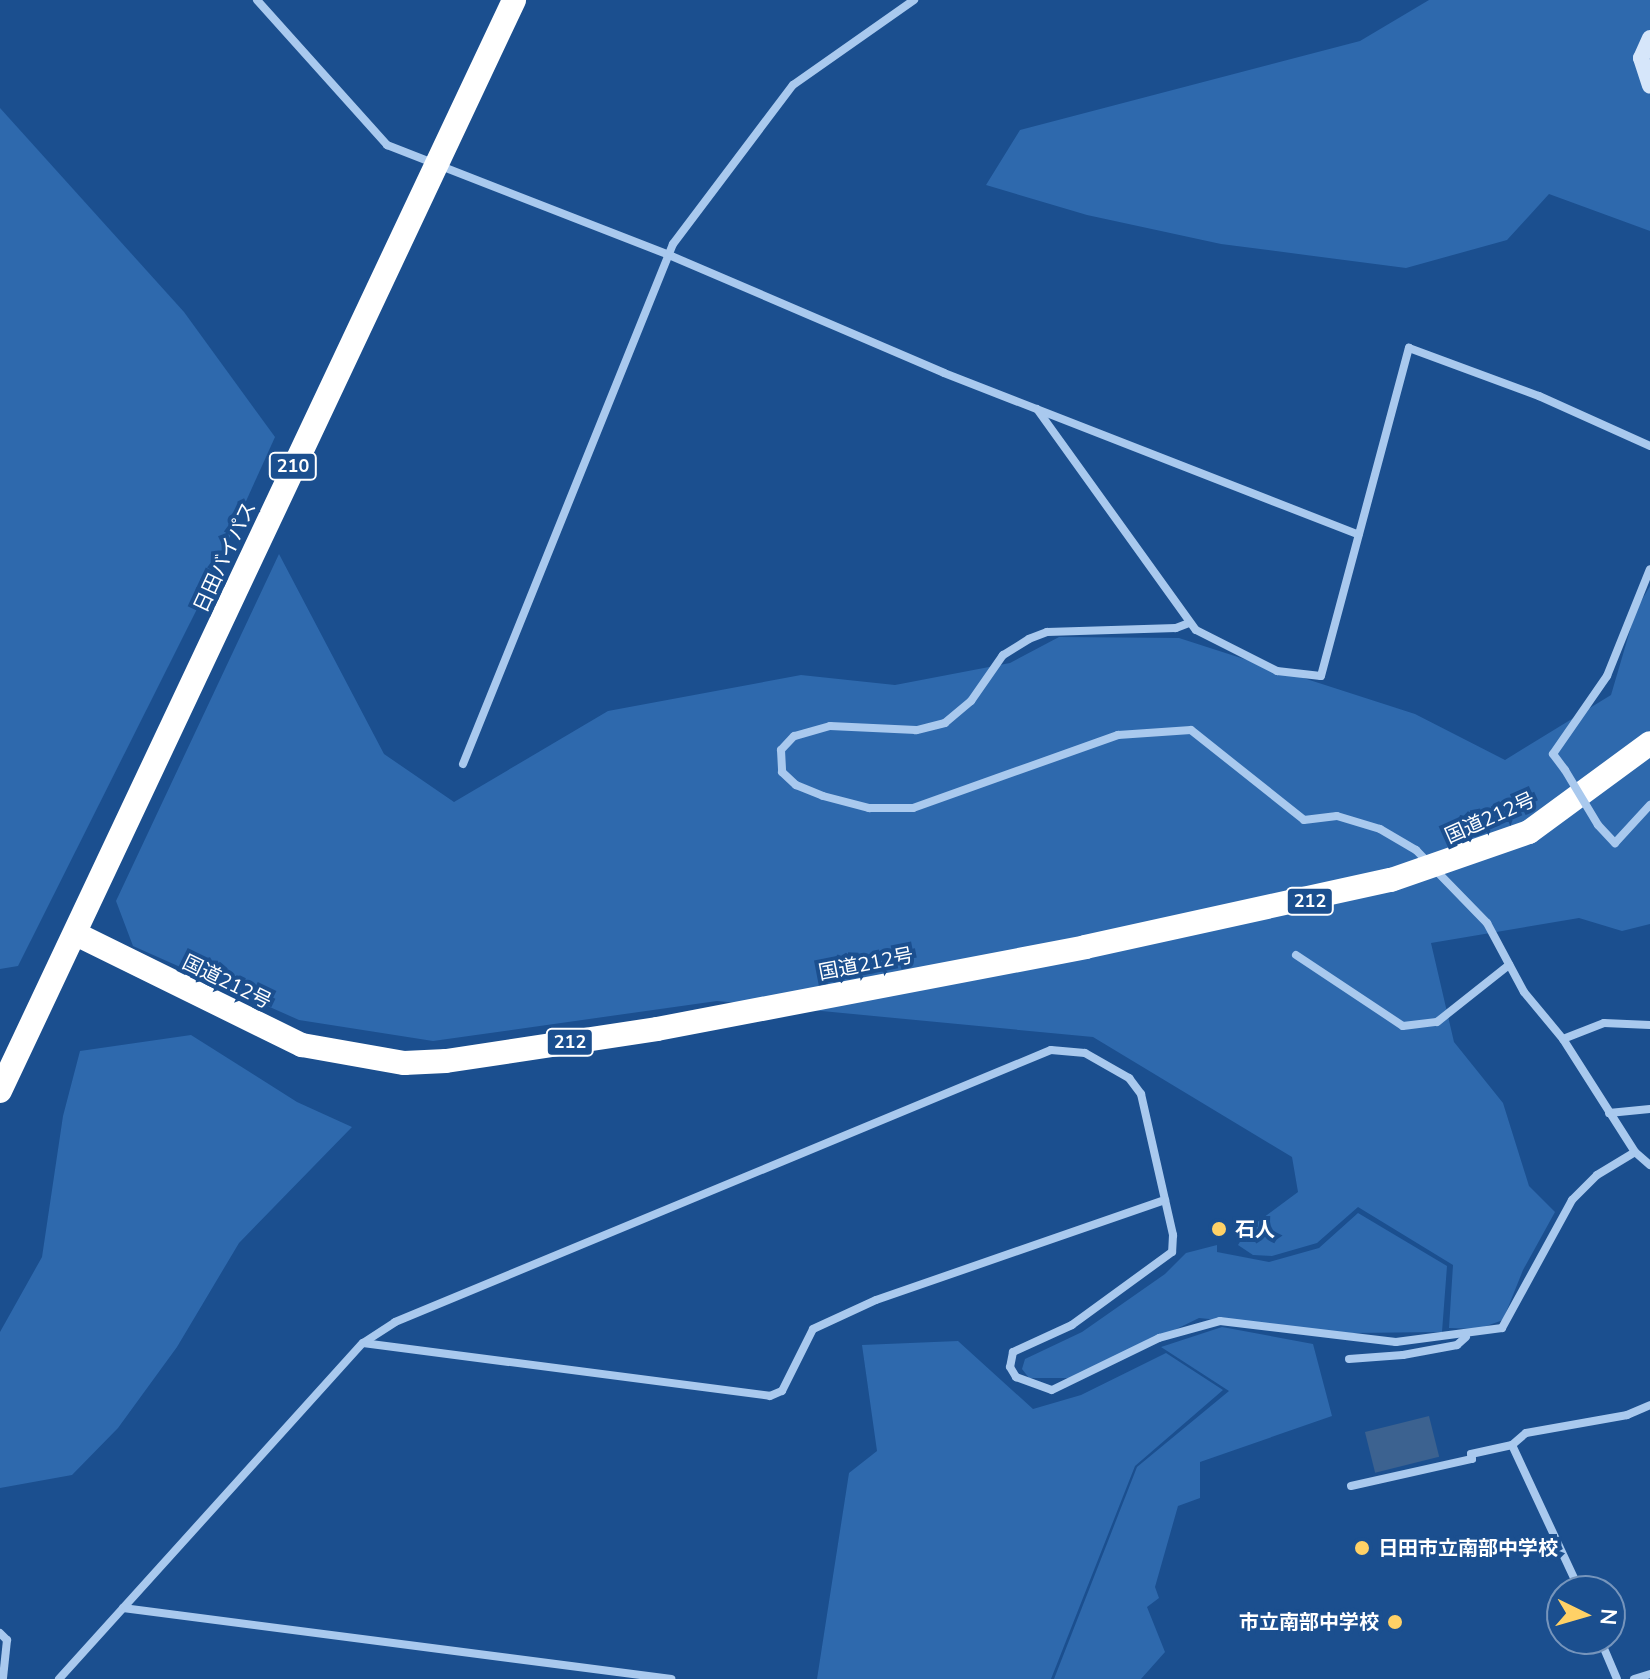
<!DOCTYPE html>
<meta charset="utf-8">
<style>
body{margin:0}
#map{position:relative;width:1650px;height:1679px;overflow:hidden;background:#1b4f8f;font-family:"Nunito Sans","Noto Sans JP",sans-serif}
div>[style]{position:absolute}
.green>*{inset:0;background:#2e69ad}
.water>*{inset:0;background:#3c6290;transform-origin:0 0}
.street>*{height:8px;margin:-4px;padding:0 4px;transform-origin:4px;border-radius:4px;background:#a9c9ee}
.secondary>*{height:16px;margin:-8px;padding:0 8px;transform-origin:8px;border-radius:8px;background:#d6e6fa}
.highway>*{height:24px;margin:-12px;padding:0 12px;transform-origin:12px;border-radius:12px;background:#fff}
.street-bridge>*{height:8px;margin:-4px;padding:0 4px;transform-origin:4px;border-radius:4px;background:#a9c9ee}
.highway-bridge>*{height:24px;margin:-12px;padding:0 12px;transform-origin:12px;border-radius:12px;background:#fff}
.dots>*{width:22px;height:22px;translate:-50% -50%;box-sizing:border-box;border:4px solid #1b4f8f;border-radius:50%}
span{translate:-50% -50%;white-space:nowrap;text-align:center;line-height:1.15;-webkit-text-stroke:8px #1b4f8f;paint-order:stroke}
.shield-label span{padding:2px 6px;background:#1b4f8f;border:2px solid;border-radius:6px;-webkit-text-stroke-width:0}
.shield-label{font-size:18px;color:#fff;font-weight:700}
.street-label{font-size:20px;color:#fff}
.poi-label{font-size:20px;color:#fff;font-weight:700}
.left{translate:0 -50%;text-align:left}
.right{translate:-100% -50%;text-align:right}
.north{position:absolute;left:1546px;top:1575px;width:80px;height:80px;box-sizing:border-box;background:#1b4f8f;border:2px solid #7695bc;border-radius:50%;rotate:95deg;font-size:22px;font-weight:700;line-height:32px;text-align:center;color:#fff}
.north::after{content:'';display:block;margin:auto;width:28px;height:36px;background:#ffd166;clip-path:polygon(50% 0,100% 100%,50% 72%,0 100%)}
</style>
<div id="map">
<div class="green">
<div style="clip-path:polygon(1429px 0,1650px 0,1650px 231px,1549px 194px,1507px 240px,1406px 268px,1221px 244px,1087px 215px,986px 185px,1020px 130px,1360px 41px)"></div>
<div style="clip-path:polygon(0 108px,184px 312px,275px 437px,201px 601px,18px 966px,0 969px)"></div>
<div style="clip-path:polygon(279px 554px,384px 754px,454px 802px,608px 711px,801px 675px,895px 685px,1010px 663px,1059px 637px,1179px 638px,1415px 714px,1505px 760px,1611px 695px,1636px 610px,1650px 586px,1650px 924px,1622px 931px,1579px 918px,1431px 943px,1454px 1042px,1503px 1103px,1529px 1186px,1555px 1212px,1523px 1270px,1503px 1320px,1478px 1329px,1449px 1328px,1453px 1265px,1358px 1207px,1317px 1243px,1272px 1256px,1253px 1255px,1238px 1245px,1248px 1229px,1298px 1192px,1292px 1157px,1093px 1037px,717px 1001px,433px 1041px,299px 1020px,133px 946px,116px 901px)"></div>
<div style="clip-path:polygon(191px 1035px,297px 1102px,352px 1127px,239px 1243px,177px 1347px,118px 1428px,72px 1475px,0 1488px,0 1332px,42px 1257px,63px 1116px,80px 1051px)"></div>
<div style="clip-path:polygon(1358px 1213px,1447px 1266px,1442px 1332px,1351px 1333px,1199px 1318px,1076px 1378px,1029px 1378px,1022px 1369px,1025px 1359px,1082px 1332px,1165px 1274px,1186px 1253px,1217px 1245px,1217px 1252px,1269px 1262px,1319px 1248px)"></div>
<div style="clip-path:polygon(1222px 1327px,1313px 1344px,1332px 1416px,1200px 1462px,1200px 1498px,1178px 1506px,1155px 1587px,1159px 1598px,1147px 1607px,1165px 1652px,1141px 1679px,1054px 1679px,1137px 1467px,1229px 1391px,1161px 1347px)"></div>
<div style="clip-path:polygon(958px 1341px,1033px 1409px,1081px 1395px,1166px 1353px,1223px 1390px,1135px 1466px,1051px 1679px,817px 1679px,849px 1473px,877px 1451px,862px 1345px)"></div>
</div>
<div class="water">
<div style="left:1429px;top:1416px;width:42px;height:66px;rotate:76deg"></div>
</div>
<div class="street">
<div style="left:257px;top:0;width:195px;rotate:48.1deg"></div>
<div style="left:387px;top:145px;width:303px;rotate:21.3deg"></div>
<div style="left:669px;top:255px;width:299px;rotate:23.2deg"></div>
<div style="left:944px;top:373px;width:445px;rotate:21.3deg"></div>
<div style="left:1037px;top:409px;width:272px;rotate:54.3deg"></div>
<div style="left:1196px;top:630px;width:91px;rotate:26.8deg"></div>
<div style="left:1277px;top:671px;width:44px;rotate:6.5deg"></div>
<div style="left:1321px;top:676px;width:340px;rotate:-75deg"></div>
<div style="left:1409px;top:348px;width:139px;rotate:20.3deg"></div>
<div style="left:1539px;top:396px;width:122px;rotate:24.2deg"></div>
<div style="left:1189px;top:623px;width:14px;rotate:159deg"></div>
<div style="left:1176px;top:628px;width:129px;rotate:178.2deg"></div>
<div style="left:1047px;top:632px;width:19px;rotate:159deg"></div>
<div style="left:1029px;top:639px;width:31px;rotate:148deg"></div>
<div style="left:1003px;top:655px;width:56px;rotate:124.8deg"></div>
<div style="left:971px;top:701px;width:34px;rotate:140deg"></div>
<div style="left:945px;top:723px;width:30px;rotate:166deg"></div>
<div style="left:916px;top:730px;width:86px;rotate:-177.3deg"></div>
<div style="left:830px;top:726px;width:37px;rotate:164deg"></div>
<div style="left:794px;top:736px;width:19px;rotate:133deg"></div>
<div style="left:781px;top:750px;width:22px;rotate:87deg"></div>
<div style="left:782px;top:772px;width:19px;rotate:43deg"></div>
<div style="left:796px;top:785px;width:29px;rotate:22deg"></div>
<div style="left:823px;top:796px;width:48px;rotate:14.6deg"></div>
<div style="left:869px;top:808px;width:44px"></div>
<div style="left:913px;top:808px;width:218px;rotate:-19.6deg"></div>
<div style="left:1118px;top:735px;width:73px;rotate:-3.9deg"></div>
<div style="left:1191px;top:730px;width:144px;rotate:38.5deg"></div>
<div style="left:1304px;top:820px;width:33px;rotate:-7deg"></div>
<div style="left:1337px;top:816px;width:45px;rotate:16.8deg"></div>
<div style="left:1380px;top:829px;width:42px;rotate:30.3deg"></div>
<div style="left:1416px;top:850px;width:102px;rotate:45.8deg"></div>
<div style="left:1487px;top:923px;width:78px;rotate:61.8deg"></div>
<div style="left:1524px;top:992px;width:61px;rotate:50.3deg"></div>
<div style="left:1563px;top:1039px;width:134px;rotate:57.5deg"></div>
<div style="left:1635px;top:1152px;width:20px;rotate:41deg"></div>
<div style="left:463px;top:764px;width:561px;rotate:-68.01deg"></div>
<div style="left:673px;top:244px;width:199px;rotate:-53deg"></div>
<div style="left:793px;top:85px;width:148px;rotate:-35.1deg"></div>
<div style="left:1565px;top:770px;width:20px;rotate:-127deg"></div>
<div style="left:1553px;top:754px;width:95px;rotate:-55.3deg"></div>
<div style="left:1607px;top:676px;width:115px;rotate:-68.1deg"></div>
<div style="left:1598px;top:825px;width:25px;rotate:47deg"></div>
<div style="left:1615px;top:843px;width:52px;rotate:-47.4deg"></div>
<div style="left:1296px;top:955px;width:128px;rotate:33.6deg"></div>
<div style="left:1403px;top:1026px;width:34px;rotate:-7deg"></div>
<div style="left:1437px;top:1022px;width:92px;rotate:-38.4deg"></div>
<div style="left:1563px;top:1039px;width:44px;rotate:-21.3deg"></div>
<div style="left:1604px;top:1023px;width:46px;rotate:2.5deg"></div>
<div style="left:1609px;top:1113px;width:41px;rotate:-5.6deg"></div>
<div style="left:363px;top:1343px;width:410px;rotate:7.4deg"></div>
<div style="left:770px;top:1396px;width:13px;rotate:-23deg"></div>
<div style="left:782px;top:1391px;width:69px;rotate:-63.4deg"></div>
<div style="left:813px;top:1329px;width:69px;rotate:-24.7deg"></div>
<div style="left:876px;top:1300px;width:306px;rotate:-19.1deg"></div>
<div style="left:1349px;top:1359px;width:54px;rotate:-4.2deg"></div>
<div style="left:1403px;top:1355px;width:55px;rotate:-10.5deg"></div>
<div style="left:1457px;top:1345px;width:12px;rotate:-42deg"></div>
<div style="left:1512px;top:1445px;width:161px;rotate:65deg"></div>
<div style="left:1351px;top:1486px;width:124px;rotate:-12.6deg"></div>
<div style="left:1472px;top:1459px;width:5px;rotate:-101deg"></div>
<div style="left:1471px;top:1454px;width:42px;rotate:-12.4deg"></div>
<div style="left:1512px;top:1445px;width:18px;rotate:-41deg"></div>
<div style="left:1526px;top:1433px;width:103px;rotate:-10.1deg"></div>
<div style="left:1627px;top:1415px;width:25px;rotate:-23deg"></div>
<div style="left:123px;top:1608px;width:553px;rotate:7.38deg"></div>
<div style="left:0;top:1633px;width:10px;rotate:45deg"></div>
<div style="left:7px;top:1640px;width:39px;rotate:96deg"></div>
<div style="left:1600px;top:1639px;width:43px;rotate:67deg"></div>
<div style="left:59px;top:1679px;width:453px;rotate:-47.9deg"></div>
<div style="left:363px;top:1343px;width:38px;rotate:-33deg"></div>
<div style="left:395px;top:1322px;width:710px;rotate:-22.52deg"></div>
<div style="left:1051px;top:1050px;width:34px;rotate:5deg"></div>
<div style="left:1085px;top:1053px;width:51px;rotate:29.6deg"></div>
<div style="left:1129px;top:1078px;width:20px;rotate:53deg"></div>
<div style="left:1141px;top:1094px;width:145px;rotate:77.2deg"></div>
<div style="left:1173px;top:1235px;width:17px;rotate:93deg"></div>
<div style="left:1172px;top:1252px;width:124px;rotate:143.9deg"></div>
<div style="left:1072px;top:1325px;width:65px;rotate:155.4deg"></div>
<div style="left:1013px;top:1352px;width:15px;rotate:101deg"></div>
<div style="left:1010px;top:1367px;width:12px;rotate:59deg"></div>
<div style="left:1016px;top:1377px;width:38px;rotate:20deg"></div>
<div style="left:1052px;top:1390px;width:119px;rotate:-25.9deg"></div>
<div style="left:1159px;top:1338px;width:63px;rotate:-15.6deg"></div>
<div style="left:1220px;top:1321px;width:177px;rotate:6.8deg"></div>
<div style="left:1396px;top:1342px;width:107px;rotate:-7.5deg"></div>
<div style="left:1502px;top:1328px;width:146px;rotate:-61.3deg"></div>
<div style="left:1572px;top:1200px;width:35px;rotate:-45deg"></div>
<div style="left:1597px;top:1175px;width:44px;rotate:-31.2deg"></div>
<div style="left:1634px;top:1679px;width:17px;rotate:-17deg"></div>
</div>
<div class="secondary">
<div style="left:1650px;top:38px;width:22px;rotate:114deg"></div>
<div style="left:1641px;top:58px;width:29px;rotate:72deg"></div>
</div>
<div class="highway">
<div style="left:1529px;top:832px;width:150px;rotate:-36.3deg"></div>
<div style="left:76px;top:934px;width:252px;rotate:26.2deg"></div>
<div style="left:302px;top:1045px;width:104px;rotate:10deg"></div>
<div style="left:404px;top:1063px;width:42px;rotate:-2.7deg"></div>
<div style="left:446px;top:1061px;width:213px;rotate:-8.6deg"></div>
<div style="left:657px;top:1029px;width:436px;rotate:-10.8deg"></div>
<div style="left:0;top:1091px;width:1206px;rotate:-64.77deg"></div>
</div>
<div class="street-bridge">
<div style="left:1565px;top:770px;width:64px;rotate:59deg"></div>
</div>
<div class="highway-bridge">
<div style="left:1085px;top:947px;width:313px;rotate:-12.4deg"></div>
<div style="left:1391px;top:880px;width:146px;rotate:-19.2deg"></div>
</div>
<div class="dots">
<div style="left:1219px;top:1229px;background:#ffd166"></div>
<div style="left:1362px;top:1548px;background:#ffd166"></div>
<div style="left:1395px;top:1622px;background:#ffd166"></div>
</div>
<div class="shield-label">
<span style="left:293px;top:466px">210</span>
<span style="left:1310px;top:901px">212</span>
<span style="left:570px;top:1042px">212</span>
</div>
<div class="street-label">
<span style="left:225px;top:557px;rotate:-65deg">日田バイパス</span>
<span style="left:1490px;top:818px;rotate:-24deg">国道212号</span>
<span style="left:866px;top:964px;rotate:-11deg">国道212号</span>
<span style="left:227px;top:982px;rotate:26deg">国道212号</span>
</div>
<div class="poi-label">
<span class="left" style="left:1235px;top:1229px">石人</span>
<span class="left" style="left:1378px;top:1548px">日田市立南部中学校</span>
<span class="right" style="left:1379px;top:1622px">市立南部中学校</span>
</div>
<div class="north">N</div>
</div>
